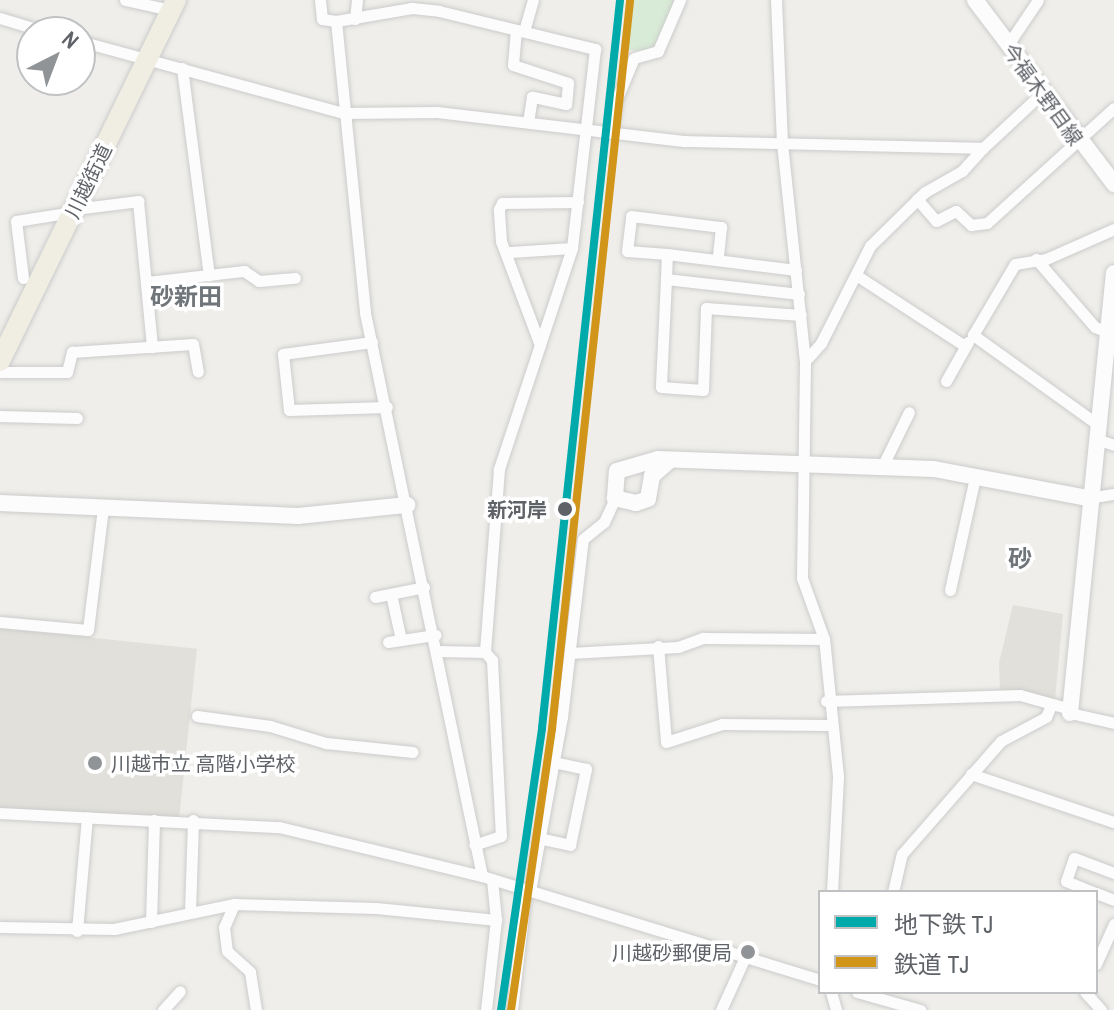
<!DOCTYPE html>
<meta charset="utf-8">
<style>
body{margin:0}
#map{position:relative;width:1114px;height:1010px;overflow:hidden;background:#efeeea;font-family:"Archivo Narrow","Noto Sans JP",sans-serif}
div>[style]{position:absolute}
.education>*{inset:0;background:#e2e0da;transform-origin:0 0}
.green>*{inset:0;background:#d8ebd6}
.roads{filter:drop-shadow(0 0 2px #cbcccc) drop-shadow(0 0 2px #cbcccc)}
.street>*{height:11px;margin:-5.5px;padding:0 5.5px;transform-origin:5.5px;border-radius:5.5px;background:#fdfcfc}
.secondary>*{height:16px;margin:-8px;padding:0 8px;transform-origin:8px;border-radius:8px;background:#fdfcfc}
.highway>*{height:20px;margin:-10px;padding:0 10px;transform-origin:10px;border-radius:10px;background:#f0ede3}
.rail-1>*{height:8px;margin:-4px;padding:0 4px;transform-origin:4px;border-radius:4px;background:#d1951a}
.metro-1>*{height:8px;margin:-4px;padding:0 4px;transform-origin:4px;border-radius:4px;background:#01aaaa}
.dots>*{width:22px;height:22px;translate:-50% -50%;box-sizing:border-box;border:4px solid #fff;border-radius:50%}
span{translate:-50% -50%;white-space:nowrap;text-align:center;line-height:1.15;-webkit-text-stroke:7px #fff;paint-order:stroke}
.street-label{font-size:20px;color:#5f6368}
.stop-label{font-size:20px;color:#5f6368;font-weight:700}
.right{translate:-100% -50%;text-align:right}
.poi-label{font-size:20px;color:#5f6368}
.left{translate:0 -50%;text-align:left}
.quarter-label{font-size:24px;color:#70757a;font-weight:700}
.legend{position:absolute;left:818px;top:890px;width:280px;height:104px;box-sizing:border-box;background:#fff;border:2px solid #bfc1c3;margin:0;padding:10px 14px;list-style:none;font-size:24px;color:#5f6368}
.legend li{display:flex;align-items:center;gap:16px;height:40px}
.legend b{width:40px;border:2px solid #bfc1c3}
.north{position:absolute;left:16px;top:16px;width:80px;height:80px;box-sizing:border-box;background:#fff;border:2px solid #bfc1c3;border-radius:50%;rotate:42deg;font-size:22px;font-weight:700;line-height:32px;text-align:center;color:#5f6368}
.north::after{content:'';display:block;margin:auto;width:28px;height:36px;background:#919496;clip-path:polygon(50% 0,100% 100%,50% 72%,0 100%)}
</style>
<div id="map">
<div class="education">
<div style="clip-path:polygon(1013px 605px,1063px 614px,1055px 701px,1000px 690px,999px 663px)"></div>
<div style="left:0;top:628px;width:198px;height:179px;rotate:6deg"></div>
</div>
<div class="green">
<div style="clip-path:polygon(630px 0,676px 0,655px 50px,623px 50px)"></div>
</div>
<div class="roads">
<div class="street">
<div style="left:125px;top:0;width:46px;rotate:12.5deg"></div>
<div style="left:320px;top:0;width:19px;rotate:84deg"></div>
<div style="left:322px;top:19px;width:14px;rotate:8deg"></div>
<div style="left:336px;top:21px;width:293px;rotate:84.3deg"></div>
<div style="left:365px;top:313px;width:575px;rotate:78.26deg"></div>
<div style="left:776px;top:0;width:143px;rotate:87.6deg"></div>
<div style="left:782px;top:143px;width:219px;rotate:84deg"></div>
<div style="left:0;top:18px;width:48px;rotate:16.9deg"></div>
<div style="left:355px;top:19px;width:19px;rotate:-84deg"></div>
<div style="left:336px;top:21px;width:77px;rotate:-9.7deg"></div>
<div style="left:412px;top:8px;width:27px;rotate:6deg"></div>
<div style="left:439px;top:11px;width:161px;rotate:13.7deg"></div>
<div style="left:595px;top:49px;width:200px;rotate:96.6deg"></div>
<div style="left:572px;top:248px;width:233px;rotate:108.3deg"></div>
<div style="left:499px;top:469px;width:184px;rotate:94.4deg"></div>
<div style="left:516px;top:30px;width:35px;rotate:95deg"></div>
<div style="left:513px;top:65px;width:58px;rotate:18.1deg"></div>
<div style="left:568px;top:83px;width:21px;rotate:95deg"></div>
<div style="left:566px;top:104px;width:35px;rotate:-168deg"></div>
<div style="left:532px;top:97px;width:24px;rotate:99deg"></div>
<div style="left:524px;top:31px;width:32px;rotate:-74deg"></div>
<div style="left:80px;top:41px;width:273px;rotate:15.3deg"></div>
<div style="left:343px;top:113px;width:94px;rotate:-0.6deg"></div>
<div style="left:437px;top:112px;width:250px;rotate:6.7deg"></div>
<div style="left:685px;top:141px;width:298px;rotate:1.3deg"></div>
<div style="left:983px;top:148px;width:81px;rotate:-43deg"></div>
<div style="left:1007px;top:46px;width:55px;rotate:-56deg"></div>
<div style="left:182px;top:68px;width:209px;rotate:82.6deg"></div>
<div style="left:612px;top:133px;width:35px;rotate:-82deg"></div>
<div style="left:617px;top:98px;width:43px;rotate:-67deg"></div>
<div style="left:634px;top:58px;width:25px;rotate:-16deg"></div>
<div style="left:658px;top:51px;width:56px;rotate:-66.7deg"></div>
<div style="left:917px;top:199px;width:29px;rotate:49deg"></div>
<div style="left:936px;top:221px;width:22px;rotate:-27deg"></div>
<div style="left:956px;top:211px;width:21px;rotate:43deg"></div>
<div style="left:971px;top:225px;width:16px;rotate:-7deg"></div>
<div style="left:987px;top:223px;width:171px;rotate:-42.2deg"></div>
<div style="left:75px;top:209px;width:64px;rotate:-7.2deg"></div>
<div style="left:138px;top:201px;width:147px;rotate:84.5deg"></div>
<div style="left:510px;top:252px;width:62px;rotate:-3.7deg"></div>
<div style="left:667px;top:254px;width:40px;rotate:-175.7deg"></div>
<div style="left:627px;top:251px;width:35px;rotate:-83deg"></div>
<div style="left:631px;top:216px;width:91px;rotate:7deg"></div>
<div style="left:721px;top:227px;width:31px;rotate:96deg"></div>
<div style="left:1036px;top:259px;width:90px;rotate:49.1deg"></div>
<div style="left:1095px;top:327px;width:14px;rotate:21deg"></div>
<div style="left:856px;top:275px;width:130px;rotate:33.1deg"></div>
<div style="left:23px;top:278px;width:57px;rotate:-97deg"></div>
<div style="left:16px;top:221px;width:58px;rotate:-9deg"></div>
<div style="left:666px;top:279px;width:25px;rotate:-88deg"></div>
<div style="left:667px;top:254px;width:130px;rotate:7.1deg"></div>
<div style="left:147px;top:282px;width:98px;rotate:-6.5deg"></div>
<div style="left:244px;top:271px;width:18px;rotate:34deg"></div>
<div style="left:259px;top:281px;width:36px;rotate:-5deg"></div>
<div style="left:799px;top:294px;width:134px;rotate:-173.6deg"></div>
<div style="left:666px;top:279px;width:108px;rotate:92.7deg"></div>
<div style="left:661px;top:387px;width:42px;rotate:4.1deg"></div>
<div style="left:703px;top:390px;width:82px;rotate:-87.9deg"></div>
<div style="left:706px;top:308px;width:95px;rotate:4.2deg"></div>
<div style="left:372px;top:342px;width:90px;rotate:172.3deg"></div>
<div style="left:283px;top:354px;width:56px;rotate:83.9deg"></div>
<div style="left:289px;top:410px;width:98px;rotate:-1.8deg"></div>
<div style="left:540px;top:345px;width:111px;rotate:-110.6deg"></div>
<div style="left:501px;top:241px;width:32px;rotate:-94deg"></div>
<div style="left:499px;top:209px;width:7px;rotate:-63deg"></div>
<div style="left:502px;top:203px;width:76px;rotate:-0.8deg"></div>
<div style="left:0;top:372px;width:67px"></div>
<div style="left:67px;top:372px;width:21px;rotate:-76deg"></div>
<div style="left:72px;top:352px;width:121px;rotate:-3.8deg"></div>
<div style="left:193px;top:344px;width:28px;rotate:80deg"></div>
<div style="left:946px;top:381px;width:45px;rotate:-60.6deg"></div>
<div style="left:0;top:416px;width:77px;rotate:1.5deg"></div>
<div style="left:1097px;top:424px;width:153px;rotate:-144.3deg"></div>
<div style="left:973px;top:335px;width:82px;rotate:-59.4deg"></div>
<div style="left:1015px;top:264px;width:31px;rotate:-9deg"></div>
<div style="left:1046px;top:259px;width:74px;rotate:-23.8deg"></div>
<div style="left:1096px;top:439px;width:19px;rotate:18deg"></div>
<div style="left:882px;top:467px;width:61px;rotate:-63.9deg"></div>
<div style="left:1088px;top:498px;width:26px;rotate:-9deg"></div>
<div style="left:950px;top:590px;width:116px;rotate:-77.5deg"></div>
<div style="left:391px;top:594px;width:47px;rotate:77.7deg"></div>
<div style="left:375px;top:597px;width:50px;rotate:-11.5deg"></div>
<div style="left:0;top:622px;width:88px;rotate:5.2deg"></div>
<div style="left:88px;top:630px;width:123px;rotate:-83deg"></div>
<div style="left:388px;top:642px;width:48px;rotate:-8.5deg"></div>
<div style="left:658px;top:646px;width:96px;rotate:85.2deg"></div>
<div style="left:666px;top:742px;width:59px;rotate:-17.8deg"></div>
<div style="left:722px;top:724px;width:106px;rotate:0.5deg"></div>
<div style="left:437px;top:651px;width:48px;rotate:1.2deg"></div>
<div style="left:485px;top:652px;width:11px;rotate:49deg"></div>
<div style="left:492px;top:660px;width:176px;rotate:87.1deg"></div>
<div style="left:501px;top:836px;width:28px;rotate:162deg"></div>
<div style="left:570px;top:653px;width:108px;rotate:-3.2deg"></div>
<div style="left:678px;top:647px;width:27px;rotate:-20deg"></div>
<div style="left:703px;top:638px;width:121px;rotate:0.5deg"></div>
<div style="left:826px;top:701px;width:194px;rotate:-1.8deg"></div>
<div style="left:1020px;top:695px;width:49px;rotate:15.5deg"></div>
<div style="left:1070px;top:713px;width:45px;rotate:12.8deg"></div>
<div style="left:197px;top:716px;width:74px;rotate:7.8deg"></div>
<div style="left:270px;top:726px;width:59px;rotate:16.9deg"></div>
<div style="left:326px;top:743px;width:87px;rotate:5.9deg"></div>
<div style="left:971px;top:774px;width:151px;rotate:18.6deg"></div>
<div style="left:0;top:813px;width:279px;rotate:2.9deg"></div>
<div style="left:279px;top:827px;width:209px;rotate:13.6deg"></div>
<div style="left:482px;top:876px;width:354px;rotate:17.1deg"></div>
<div style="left:538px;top:838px;width:33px;rotate:12deg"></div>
<div style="left:570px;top:845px;width:78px;rotate:-78.1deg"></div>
<div style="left:586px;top:769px;width:34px;rotate:-168deg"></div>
<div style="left:530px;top:891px;width:177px;rotate:-79.6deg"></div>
<div style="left:562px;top:717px;width:179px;rotate:-83.3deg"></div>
<div style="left:583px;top:539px;width:27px;rotate:-39deg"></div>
<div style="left:604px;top:522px;width:26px;rotate:-65deg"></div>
<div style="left:832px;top:892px;width:116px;rotate:-87deg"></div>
<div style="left:838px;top:776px;width:138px;rotate:-95.8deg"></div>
<div style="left:824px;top:639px;width:65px;rotate:-109.8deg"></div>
<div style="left:802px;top:578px;width:217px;rotate:-89.2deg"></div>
<div style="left:805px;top:361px;width:24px;rotate:-48deg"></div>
<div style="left:821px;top:343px;width:109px;rotate:-63.2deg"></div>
<div style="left:870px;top:246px;width:77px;rotate:-44.5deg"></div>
<div style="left:925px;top:192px;width:43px;rotate:-29.6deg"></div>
<div style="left:962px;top:171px;width:31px;rotate:-48deg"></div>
<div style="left:893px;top:892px;width:39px;rotate:-77deg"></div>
<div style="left:902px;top:854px;width:150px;rotate:-48.8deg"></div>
<div style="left:1001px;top:741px;width:51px;rotate:-28.1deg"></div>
<div style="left:1046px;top:717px;width:13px;rotate:-67deg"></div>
<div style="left:1093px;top:892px;width:29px;rotate:-158deg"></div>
<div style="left:1066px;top:881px;width:24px;rotate:-71deg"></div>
<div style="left:1074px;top:858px;width:43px;rotate:20.6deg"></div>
<div style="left:1096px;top:893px;width:19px;rotate:21deg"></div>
<div style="left:234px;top:904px;width:25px;rotate:113deg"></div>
<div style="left:224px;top:927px;width:24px;rotate:83deg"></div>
<div style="left:227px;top:951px;width:31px;rotate:42deg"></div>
<div style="left:250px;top:972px;width:38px;rotate:81deg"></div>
<div style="left:190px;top:912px;width:92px;rotate:-88.1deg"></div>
<div style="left:151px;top:922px;width:102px;rotate:-88.3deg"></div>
<div style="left:0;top:927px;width:114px;rotate:1deg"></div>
<div style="left:114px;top:929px;width:123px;rotate:-11.8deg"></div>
<div style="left:234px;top:904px;width:142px;rotate:1.6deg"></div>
<div style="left:376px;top:908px;width:121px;rotate:5.7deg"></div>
<div style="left:77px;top:931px;width:114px;rotate:-85deg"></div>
<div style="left:1096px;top:964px;width:44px;rotate:-65.8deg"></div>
<div style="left:831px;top:992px;width:19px;rotate:74deg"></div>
<div style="left:857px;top:992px;width:66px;rotate:15.9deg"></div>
<div style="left:1085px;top:992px;width:24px;rotate:48deg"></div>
<div style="left:163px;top:1010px;width:25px;rotate:-48deg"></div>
<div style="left:486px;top:1010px;width:91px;rotate:-83.7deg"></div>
<div style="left:496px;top:920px;width:41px;rotate:-95.6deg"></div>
<div style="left:512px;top:1010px;width:122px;rotate:-83.4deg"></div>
<div style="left:721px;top:1010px;width:58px;rotate:-65.6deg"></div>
</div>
<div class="secondary">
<div style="left:975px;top:0;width:231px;rotate:52.9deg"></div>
<div style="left:669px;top:461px;width:23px;rotate:139deg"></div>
<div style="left:652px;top:476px;width:23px;rotate:100deg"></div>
<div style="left:648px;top:499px;width:13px;rotate:162deg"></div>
<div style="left:636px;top:503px;width:22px;rotate:-167deg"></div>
<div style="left:615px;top:498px;width:27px;rotate:-86deg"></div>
<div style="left:617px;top:471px;width:43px;rotate:-16.3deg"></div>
<div style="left:658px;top:459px;width:276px;rotate:2.1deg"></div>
<div style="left:934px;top:469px;width:157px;rotate:10.7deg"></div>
<div style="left:0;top:503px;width:298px;rotate:2.5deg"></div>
<div style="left:298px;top:516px;width:110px;rotate:-5.8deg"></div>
<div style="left:1070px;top:713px;width:442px;rotate:-84.3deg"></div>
</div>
<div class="highway">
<div style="left:0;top:361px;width:402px;rotate:-64deg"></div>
</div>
</div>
<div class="rail-1">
<div style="left:511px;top:1010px;width:284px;rotate:-81.7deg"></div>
<div style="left:552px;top:729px;width:732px;rotate:-83.88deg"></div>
</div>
<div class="metro-1">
<div style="left:501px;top:1010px;width:285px;rotate:-81.7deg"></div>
<div style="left:542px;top:728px;width:732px;rotate:-83.88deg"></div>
</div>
<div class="dots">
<div style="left:565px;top:509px;background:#5f6368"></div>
<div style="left:95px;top:763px;background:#919496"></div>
<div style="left:748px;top:952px;background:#919496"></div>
</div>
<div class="street-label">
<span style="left:1043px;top:94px;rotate:54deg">今福木野目線</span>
<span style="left:88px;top:181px;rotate:-64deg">川越街道</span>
</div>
<div class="stop-label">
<span class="right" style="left:547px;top:509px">新河岸</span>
</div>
<div class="poi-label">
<span class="left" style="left:111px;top:763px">川越市立 高階小学校</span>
<span class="right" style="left:732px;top:952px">川越砂郵便局</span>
</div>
<div class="quarter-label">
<span style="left:186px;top:297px">砂新田</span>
<span style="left:1020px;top:559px">砂</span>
</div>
<ul class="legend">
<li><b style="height:10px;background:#01aaaa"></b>地下鉄 TJ</li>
<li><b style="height:10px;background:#d1951a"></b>鉄道 TJ</li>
</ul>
<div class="north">N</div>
</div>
